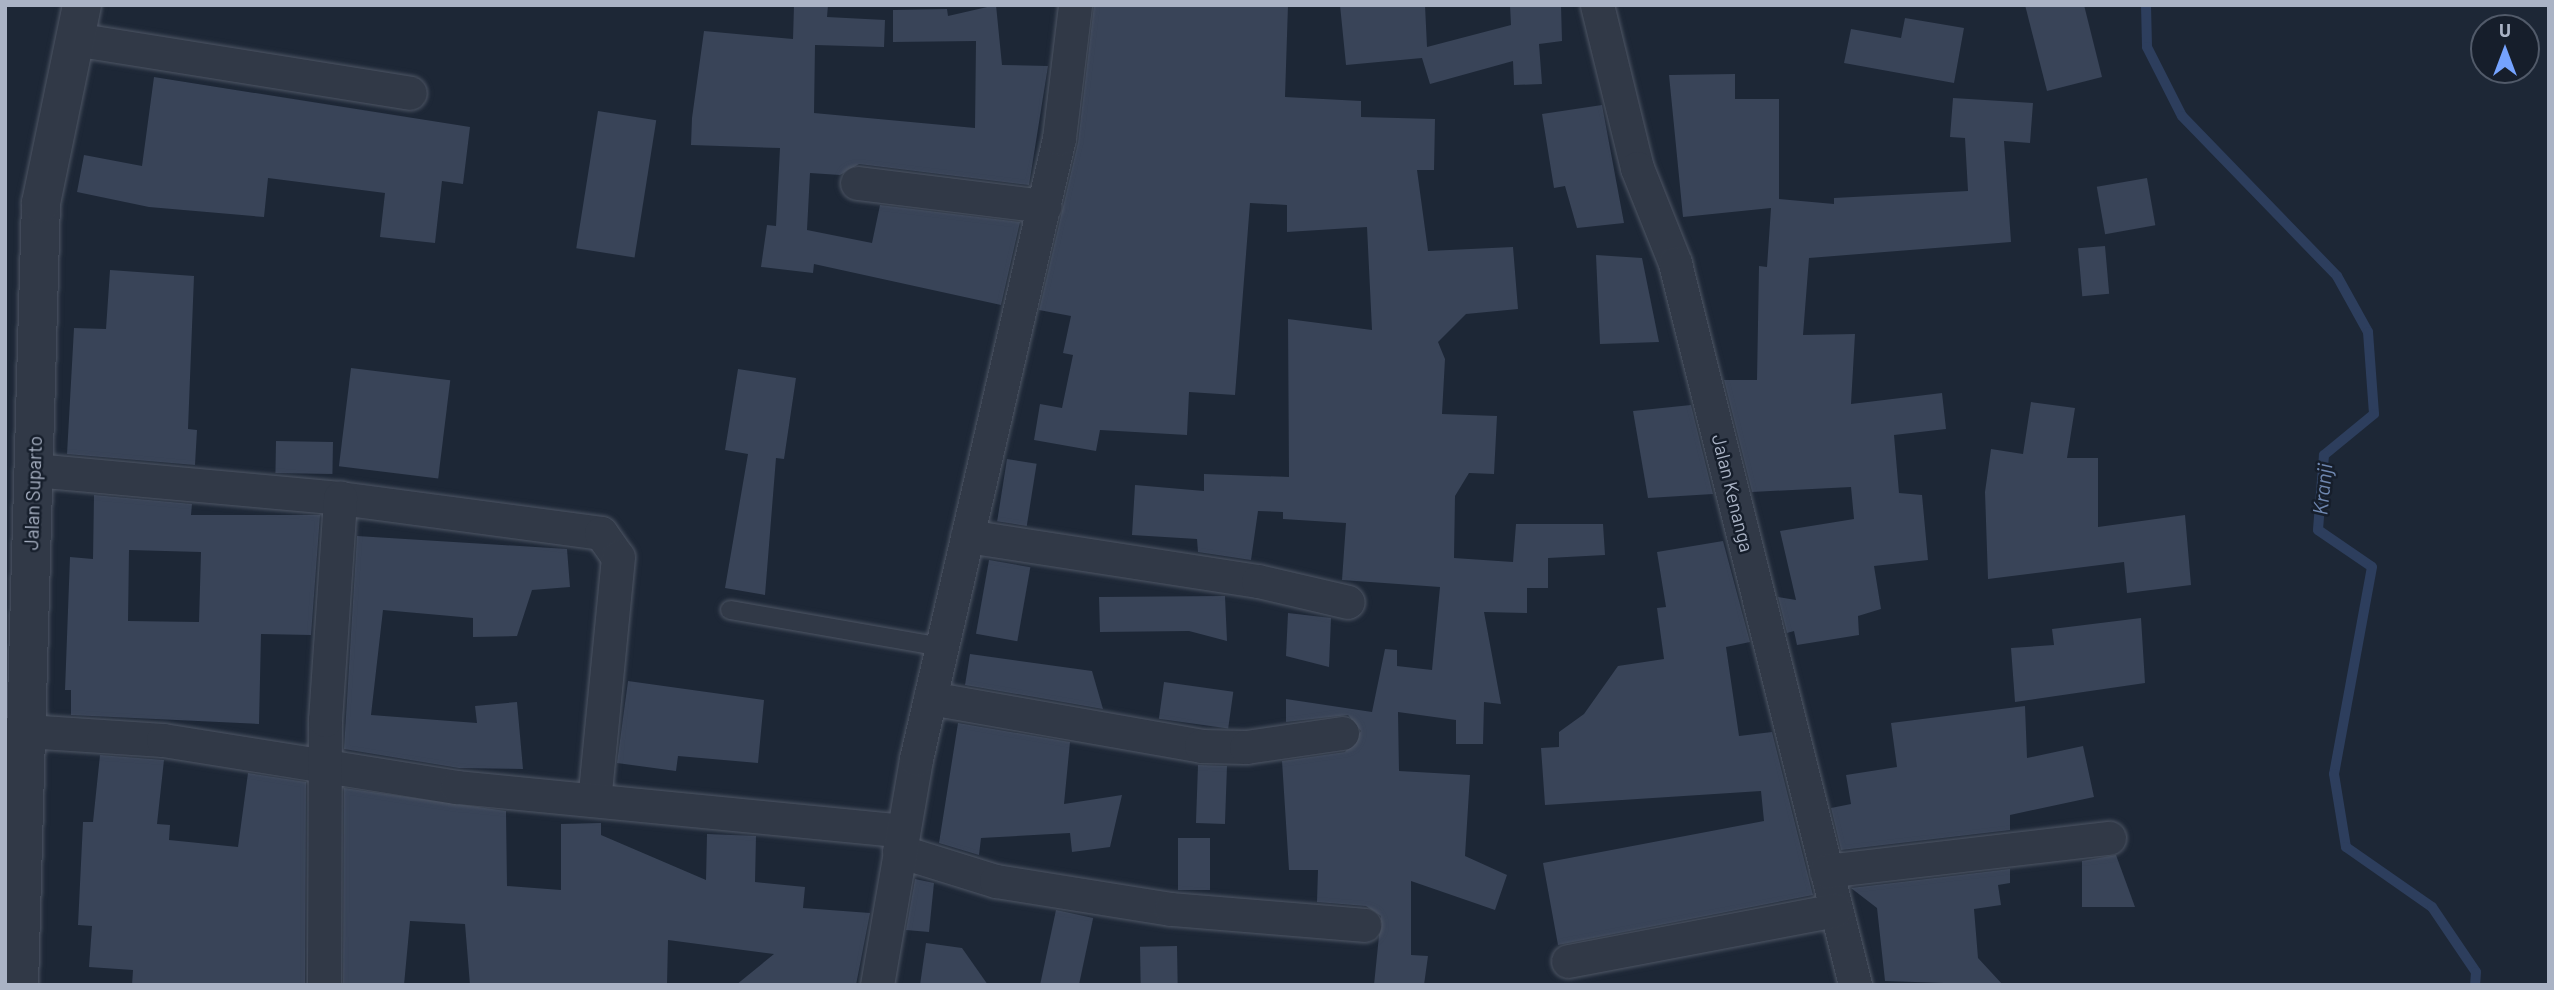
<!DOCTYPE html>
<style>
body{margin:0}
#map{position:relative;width:2554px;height:990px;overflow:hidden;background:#1d2736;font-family:Barlow,sans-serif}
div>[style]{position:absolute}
.stream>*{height:10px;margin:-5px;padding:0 5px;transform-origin:5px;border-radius:5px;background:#2d3e5d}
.building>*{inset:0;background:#394458;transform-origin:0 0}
.roads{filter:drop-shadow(0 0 2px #4e5665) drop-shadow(0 0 2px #4e5665)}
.service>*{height:18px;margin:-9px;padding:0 9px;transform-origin:9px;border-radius:9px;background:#313947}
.minor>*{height:33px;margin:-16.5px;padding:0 16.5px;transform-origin:16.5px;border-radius:16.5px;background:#313947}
.tertiary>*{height:38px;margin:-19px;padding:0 19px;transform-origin:19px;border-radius:19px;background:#313947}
span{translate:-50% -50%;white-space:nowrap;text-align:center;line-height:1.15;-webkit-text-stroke:5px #161e2b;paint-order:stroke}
.street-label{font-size:19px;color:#aab3c5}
.water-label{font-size:21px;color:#6f87b0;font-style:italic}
.frame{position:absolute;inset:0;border:7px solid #aab3c5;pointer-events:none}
.north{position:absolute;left:2470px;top:14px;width:70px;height:70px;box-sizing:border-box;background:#161e2b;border:2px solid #515a69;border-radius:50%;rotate:0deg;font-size:19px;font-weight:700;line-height:28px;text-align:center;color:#aab3c5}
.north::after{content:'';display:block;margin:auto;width:24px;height:32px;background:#75a3ff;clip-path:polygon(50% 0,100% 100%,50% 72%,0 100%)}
</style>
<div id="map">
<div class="stream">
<div style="left:2146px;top:5px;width:42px;rotate:88.6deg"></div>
<div style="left:2147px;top:47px;width:77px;rotate:63.1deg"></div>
<div style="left:2182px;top:116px;width:223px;rotate:45.9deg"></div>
<div style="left:2337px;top:276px;width:64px;rotate:61deg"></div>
<div style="left:2368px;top:332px;width:82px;rotate:85.8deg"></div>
<div style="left:2374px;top:414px;width:65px;rotate:140.6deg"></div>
<div style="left:2324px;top:455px;width:75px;rotate:94.6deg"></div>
<div style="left:2318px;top:530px;width:65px;rotate:34.4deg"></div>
<div style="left:2372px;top:567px;width:210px;rotate:100.4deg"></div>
<div style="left:2334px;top:774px;width:74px;rotate:80.7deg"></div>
<div style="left:2346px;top:847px;width:105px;rotate:34.9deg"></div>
<div style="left:2432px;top:907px;width:78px;rotate:55.9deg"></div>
<div style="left:2476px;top:972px;width:13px;rotate:94deg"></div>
</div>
<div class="building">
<div style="clip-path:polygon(794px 5px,828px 5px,827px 17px,885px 20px,884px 47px,815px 45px,814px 113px,975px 128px,976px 41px,893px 42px,893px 10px,947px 9px,948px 16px,996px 5px,1002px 65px,1048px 66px,1029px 185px,859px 164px,840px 175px,810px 173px,807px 230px,872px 243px,880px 205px,1020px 222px,1001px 305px,814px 264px,813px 273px,761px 267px,767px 225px,776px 226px,780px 148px,691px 145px,692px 118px,704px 31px,793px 39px)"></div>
<div style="clip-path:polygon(1094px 5px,1288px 5px,1285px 97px,1361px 101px,1361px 117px,1435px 119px,1434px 170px,1417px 170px,1428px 251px,1513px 247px,1518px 309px,1466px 314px,1438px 342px,1445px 359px,1442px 414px,1497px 416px,1494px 474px,1469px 473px,1455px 496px,1454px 558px,1513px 562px,1516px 524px,1603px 524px,1605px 555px,1548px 558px,1548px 588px,1527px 588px,1527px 613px,1484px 612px,1501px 704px,1484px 702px,1483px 744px,1456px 744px,1456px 720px,1398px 712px,1399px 771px,1470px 775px,1465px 856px,1507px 875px,1495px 910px,1411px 881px,1411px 955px,1428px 956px,1424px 985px,1374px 985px,1381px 916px,1366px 906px,1317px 902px,1318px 870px,1289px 870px,1282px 761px,1345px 752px,1361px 731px,1348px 715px,1286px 722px,1286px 699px,1372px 712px,1385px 649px,1397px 650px,1397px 666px,1432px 670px,1440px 587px,1342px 580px,1346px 523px,1283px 519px,1283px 512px,1258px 511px,1251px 560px,1198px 552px,1197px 539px,1132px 535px,1135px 485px,1204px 491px,1204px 474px,1289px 477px,1288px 319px,1372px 330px,1367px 227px,1287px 232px,1287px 205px,1250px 203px,1235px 395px,1189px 392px,1187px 435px,1100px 430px,1096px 451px,1034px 440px,1040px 404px,1062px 408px,1073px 355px,1063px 353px,1071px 316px,1039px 310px,1078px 142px)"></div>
<div style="clip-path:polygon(1340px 5px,1425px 5px,1427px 47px,1511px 25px,1510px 5px,1561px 5px,1562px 41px,1539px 44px,1542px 84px,1514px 85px,1513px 61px,1430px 84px,1422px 58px,1346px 65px)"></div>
<div style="clip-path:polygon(2025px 5px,2084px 5px,2102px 77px,2047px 91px)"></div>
<div style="clip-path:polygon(1905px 18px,1964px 28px,1954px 83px,1844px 63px,1851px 29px,1901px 38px)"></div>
<div style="clip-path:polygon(1735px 74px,1735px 99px,1779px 99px,1779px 199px,1834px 204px,1834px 198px,1968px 191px,1965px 138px,1950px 137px,1953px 98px,2033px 103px,2030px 143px,2004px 141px,2011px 242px,1809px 258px,1803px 335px,1855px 334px,1851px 404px,1942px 393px,1946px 429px,1894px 435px,1899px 493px,1922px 495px,1928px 560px,1874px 566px,1881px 609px,1858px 616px,1859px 635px,1797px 645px,1794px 631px,1787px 633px,1778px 597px,1796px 600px,1780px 531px,1854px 519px,1851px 487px,1752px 492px,1724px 380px,1757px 380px,1759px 266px,1767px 267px,1771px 208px,1683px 217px,1669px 75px)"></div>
<div style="clip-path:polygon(154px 77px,470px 127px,463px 184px,442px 181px,435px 243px,380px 237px,385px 193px,268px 178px,264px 217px,149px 207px,77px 192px,84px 155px,142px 166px)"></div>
<div style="clip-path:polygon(1602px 105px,1624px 223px,1577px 228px,1565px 186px,1554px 188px,1542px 114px)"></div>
<div style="left:598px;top:111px;width:59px;height:139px;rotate:9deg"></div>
<div style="left:2147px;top:178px;width:48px;height:51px;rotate:80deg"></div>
<div style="left:2105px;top:246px;width:48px;height:27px;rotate:85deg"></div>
<div style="clip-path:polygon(1596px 255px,1642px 258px,1659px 342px,1600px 344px)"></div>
<div style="clip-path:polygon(110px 270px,194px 276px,188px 429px,197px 430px,195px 465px,67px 454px,74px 328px,106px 329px)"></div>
<div style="left:351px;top:368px;width:100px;height:99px;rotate:7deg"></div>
<div style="clip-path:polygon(738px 369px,796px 378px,784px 459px,776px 458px,765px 595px,725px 588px,748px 454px,725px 450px)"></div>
<div style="clip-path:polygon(2031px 402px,2075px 408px,2067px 458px,2098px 458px,2098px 527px,2185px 515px,2191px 585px,2127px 593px,2124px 562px,1988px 579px,1985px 492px,1991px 449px,2023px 454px)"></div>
<div style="clip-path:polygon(1691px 405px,1713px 494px,1648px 498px,1633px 411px)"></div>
<div style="left:276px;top:441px;width:57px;height:32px;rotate:1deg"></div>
<div style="left:1007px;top:459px;width:30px;height:63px;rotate:9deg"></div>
<div style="clip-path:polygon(evenodd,94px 495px,192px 504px,191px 515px,320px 515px,311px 635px,261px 634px,259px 724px,71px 715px,71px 690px,65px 690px,70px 557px,93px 559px,94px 495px,129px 550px,201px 552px,199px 622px,128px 621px,129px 550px)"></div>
<div style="clip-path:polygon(357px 536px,567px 549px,570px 587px,532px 590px,517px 636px,473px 637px,473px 618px,383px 610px,371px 715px,477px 723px,475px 706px,517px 702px,523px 769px,459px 768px,344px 749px)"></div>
<div style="clip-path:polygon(1723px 541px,1750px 642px,1726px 647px,1739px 736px,1772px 732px,1813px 895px,1558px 945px,1543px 863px,1764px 821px,1761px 791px,1545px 805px,1541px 748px,1559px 747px,1559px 732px,1584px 714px,1618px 666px,1664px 659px,1657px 608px,1666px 607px,1657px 552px)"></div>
<div style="left:989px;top:560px;width:42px;height:75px;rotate:10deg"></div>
<div style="clip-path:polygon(1225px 596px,1227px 641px,1189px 631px,1100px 632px,1099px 597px)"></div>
<div style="clip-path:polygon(1288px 613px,1331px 618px,1329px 667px,1286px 656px)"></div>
<div style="clip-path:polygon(2141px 618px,2145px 683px,2015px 702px,2011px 648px,2054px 645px,2052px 629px)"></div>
<div style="clip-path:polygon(970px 654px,1092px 671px,1103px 709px,965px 685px)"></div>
<div style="clip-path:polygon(628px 681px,764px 700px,758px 763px,678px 756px,676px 771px,617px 763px)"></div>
<div style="left:1164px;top:682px;width:70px;height:37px;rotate:8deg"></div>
<div style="clip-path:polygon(2025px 706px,2027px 758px,2083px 746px,2094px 797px,2010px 815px,2010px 830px,1841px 850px,1831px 808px,1851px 804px,1846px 775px,1897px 767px,1891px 723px)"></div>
<div style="clip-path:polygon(958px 723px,1070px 742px,1064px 804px,1122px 795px,1110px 847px,1072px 852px,1070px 833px,981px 838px,979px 855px,939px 843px)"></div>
<div style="clip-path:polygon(100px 755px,164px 760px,157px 824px,170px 825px,169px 840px,238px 847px,248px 773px,306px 782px,305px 985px,132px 985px,133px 970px,89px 967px,92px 926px,78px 925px,83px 822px,93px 822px)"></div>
<div style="left:1198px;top:765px;width:29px;height:58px;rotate:2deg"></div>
<div style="clip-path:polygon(344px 788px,506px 811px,507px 886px,561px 890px,561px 824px,601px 823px,601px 835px,706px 880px,707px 834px,756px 836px,755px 882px,805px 887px,803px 908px,870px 913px,856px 985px,736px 985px,774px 954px,668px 940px,667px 985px,470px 985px,465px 924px,410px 921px,404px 985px,343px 985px)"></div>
<div style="left:1178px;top:838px;width:32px;height:52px"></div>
<div style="clip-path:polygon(2116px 855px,2135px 907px,2082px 907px,2082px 861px)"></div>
<div style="clip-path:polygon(2010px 869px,2010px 883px,1998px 885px,2001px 905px,1974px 909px,1978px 958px,2003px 985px,1885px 981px,1877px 908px,1851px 888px)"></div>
<div style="clip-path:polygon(915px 879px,934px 883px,929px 932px,906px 930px)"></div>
<div style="left:1056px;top:910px;width:38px;height:77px;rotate:12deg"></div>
<div style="clip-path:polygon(926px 943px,962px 948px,988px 985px,920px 985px)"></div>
<div style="left:1177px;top:946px;width:39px;height:37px;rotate:89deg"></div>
</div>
<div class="roads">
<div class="service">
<div style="left:730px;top:610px;width:214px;rotate:9.9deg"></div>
</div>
<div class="minor">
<div style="left:1597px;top:5px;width:168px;rotate:76.2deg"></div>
<div style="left:1637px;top:168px;width:102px;rotate:68.2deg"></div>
<div style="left:1675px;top:263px;width:744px;rotate:76deg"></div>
<div style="left:74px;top:39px;width:340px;rotate:9.1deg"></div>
<div style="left:857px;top:183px;width:189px;rotate:7deg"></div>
<div style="left:34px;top:470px;width:307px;rotate:5.2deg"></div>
<div style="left:340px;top:498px;width:263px;rotate:7.6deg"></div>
<div style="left:601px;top:533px;width:29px;rotate:55deg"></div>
<div style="left:618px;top:557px;width:244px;rotate:95.6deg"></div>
<div style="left:967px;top:536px;width:294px;rotate:8.8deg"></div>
<div style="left:1258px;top:581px;width:92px;rotate:13.1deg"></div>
<div style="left:930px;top:698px;width:275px;rotate:10deg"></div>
<div style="left:1201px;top:746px;width:45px;rotate:1.3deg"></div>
<div style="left:1246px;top:747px;width:97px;rotate:-8.3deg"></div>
<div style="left:26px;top:731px;width:137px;rotate:3.8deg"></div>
<div style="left:163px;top:740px;width:298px;rotate:9.1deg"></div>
<div style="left:457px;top:787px;width:448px;rotate:5.6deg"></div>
<div style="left:899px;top:851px;width:102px;rotate:17.2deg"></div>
<div style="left:996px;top:881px;width:177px;rotate:9.1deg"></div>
<div style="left:1171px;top:909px;width:194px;rotate:4.7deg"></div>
<div style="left:1826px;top:871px;width:285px;rotate:-6.7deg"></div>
<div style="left:1568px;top:961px;width:272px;rotate:-10.8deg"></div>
<div style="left:324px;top:985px;width:265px;rotate:-89.8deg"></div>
<div style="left:325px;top:720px;width:223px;rotate:-86.1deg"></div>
<div style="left:877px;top:985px;width:229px;rotate:-80.2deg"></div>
<div style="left:916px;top:759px;width:637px;rotate:-77.03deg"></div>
<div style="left:1059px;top:138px;width:134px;rotate:-83.1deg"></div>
</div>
<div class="tertiary">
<div style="left:19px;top:985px;width:782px;rotate:-88.39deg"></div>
<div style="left:41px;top:203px;width:202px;rotate:-78.3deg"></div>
</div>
</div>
<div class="street-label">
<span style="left:33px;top:493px;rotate:-88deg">Jalan Suparto</span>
<span style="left:1733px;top:493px;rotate:76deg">Jalan Kenanga</span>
</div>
<div class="water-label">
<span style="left:2322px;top:489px;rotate:-84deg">Kranji</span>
</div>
<div class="frame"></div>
<div class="north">U</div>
</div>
